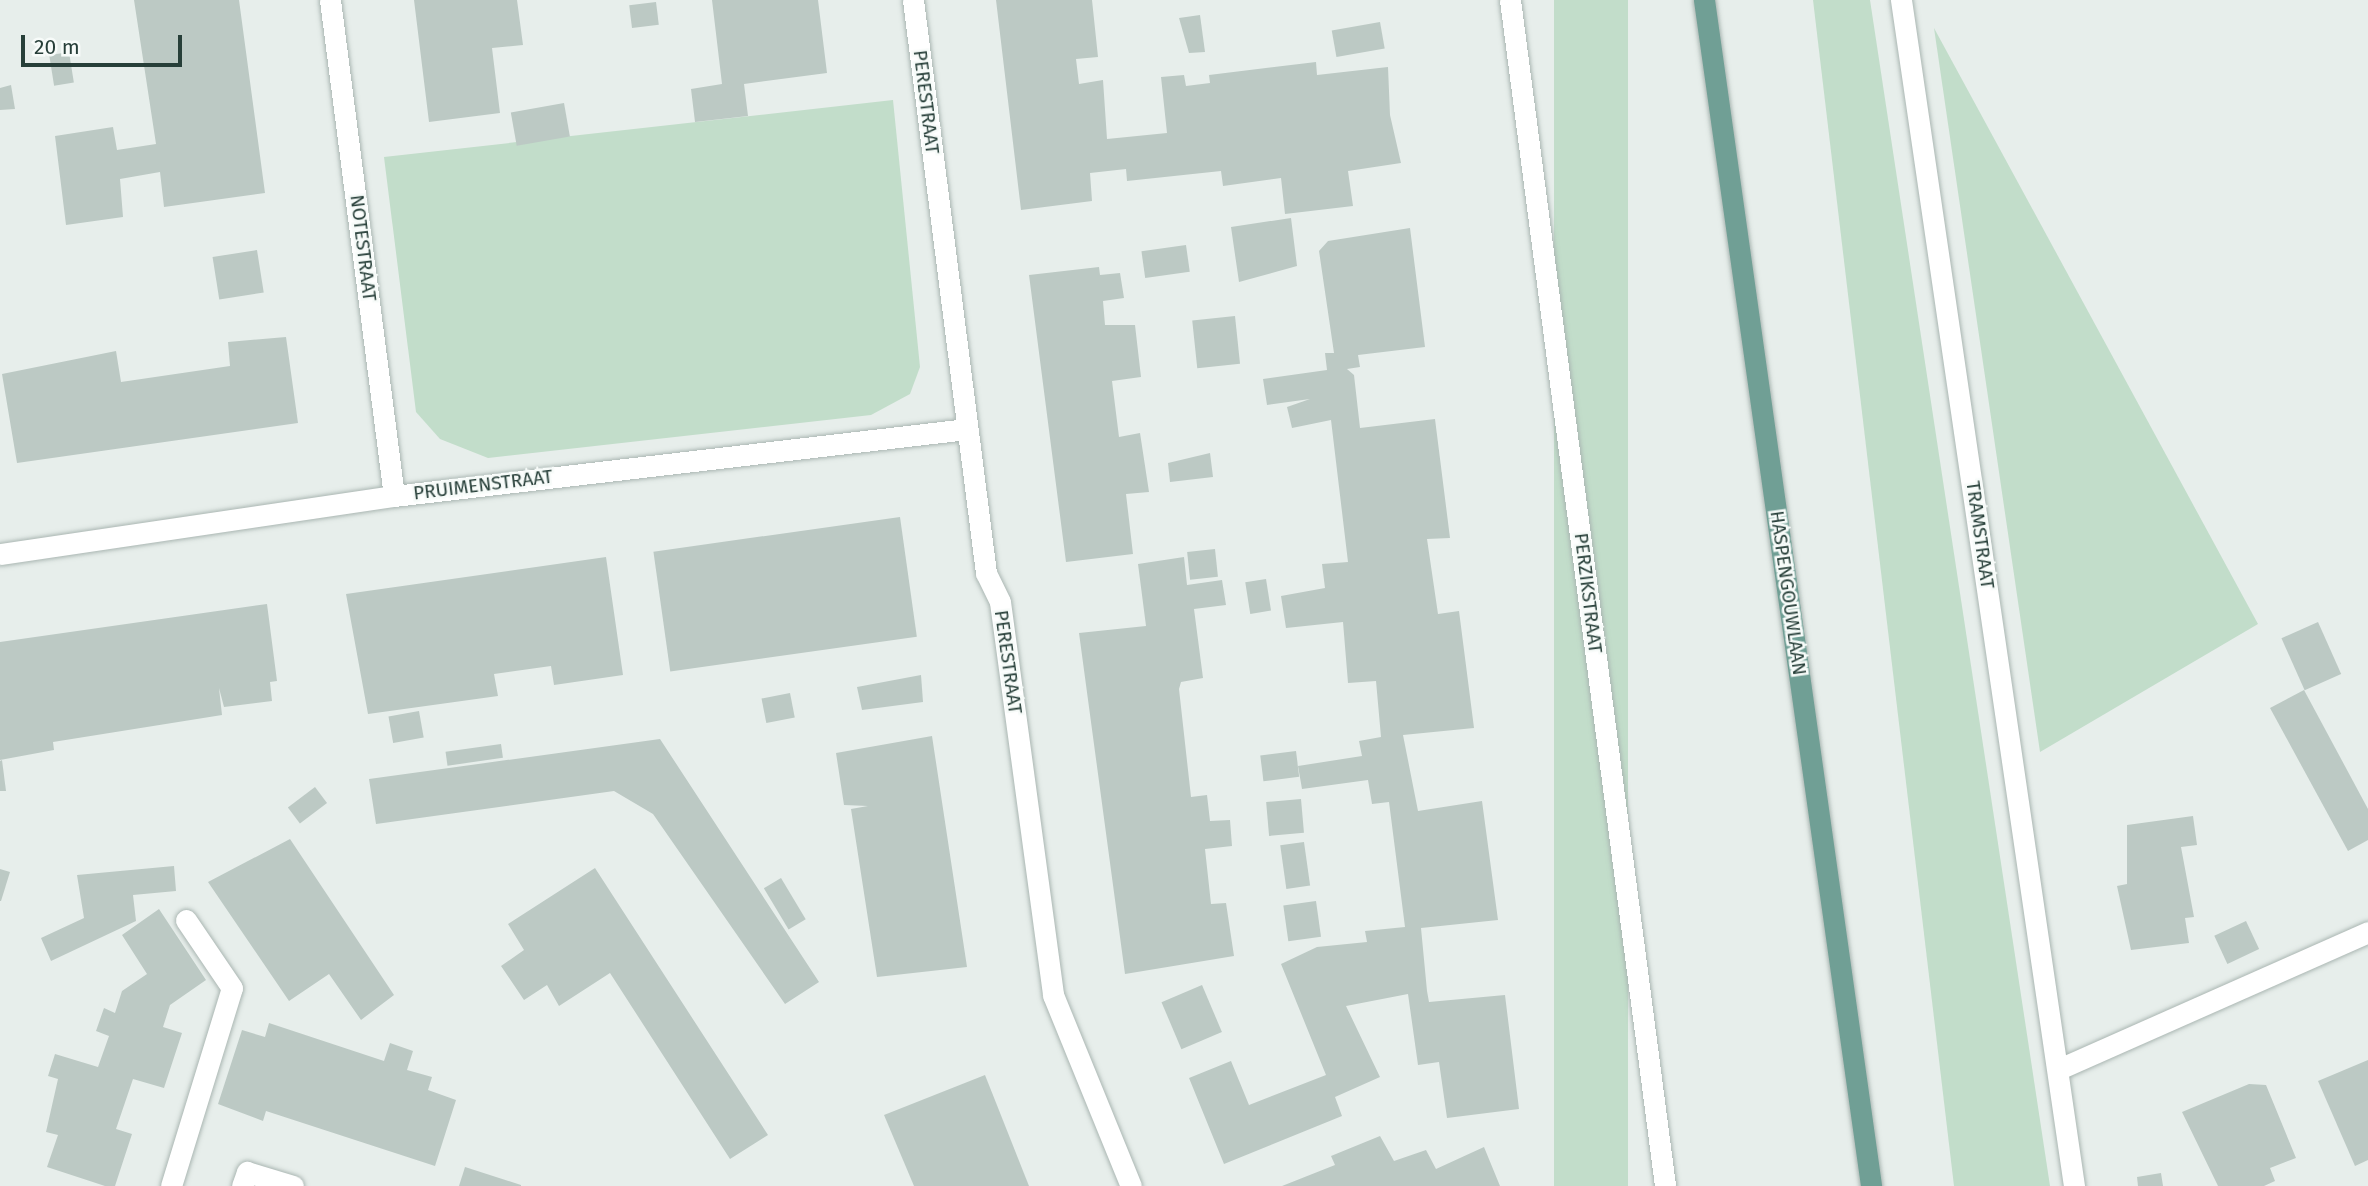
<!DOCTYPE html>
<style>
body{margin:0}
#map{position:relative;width:2368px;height:1186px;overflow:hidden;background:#e7eeeb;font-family:"Fira Sans",sans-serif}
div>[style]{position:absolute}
.green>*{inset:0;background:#c2ddca;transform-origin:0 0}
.building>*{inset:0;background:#bcc9c4;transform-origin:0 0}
.roads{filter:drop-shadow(0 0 2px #aab6b2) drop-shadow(0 0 2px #aab6b2)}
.minor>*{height:21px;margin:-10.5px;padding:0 10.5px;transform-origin:10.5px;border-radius:10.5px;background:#fff}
.major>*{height:21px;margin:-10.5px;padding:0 10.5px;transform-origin:10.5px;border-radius:10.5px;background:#709f95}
span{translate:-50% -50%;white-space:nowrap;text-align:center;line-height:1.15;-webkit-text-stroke:5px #f7fbf9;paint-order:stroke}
.street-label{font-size:19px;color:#273f39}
.scale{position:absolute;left:21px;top:35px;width:161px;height:32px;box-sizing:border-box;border:4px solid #273f39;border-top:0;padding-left:9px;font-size:21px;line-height:24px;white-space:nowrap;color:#273f39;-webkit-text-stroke:5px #f7fbf9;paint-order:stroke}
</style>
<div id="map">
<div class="green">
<div style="left:1554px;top:0;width:74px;height:1197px"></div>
<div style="clip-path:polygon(1813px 0,1870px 0,2050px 1186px,1954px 1186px)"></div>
<div style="clip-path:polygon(1934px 28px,2258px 624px,2040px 752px)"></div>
<div style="clip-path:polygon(893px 100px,920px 367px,910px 394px,871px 415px,488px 458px,440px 439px,416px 412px,384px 157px)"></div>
</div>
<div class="building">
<div style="clip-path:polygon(134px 0,239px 0,265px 193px,164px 207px,160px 172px,120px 179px,123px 217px,66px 225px,55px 136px,113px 127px,117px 150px,156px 144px)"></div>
<div style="clip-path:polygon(414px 0,517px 0,523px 45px,492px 48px,500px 113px,429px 122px)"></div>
<div style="clip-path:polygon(712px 0,818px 0,827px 73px,744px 84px,748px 116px,695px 122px,691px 89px,722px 84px)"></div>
<div style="clip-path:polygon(996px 0,1092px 0,1098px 57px,1076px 59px,1079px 84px,1103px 80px,1107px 139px,1167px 133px,1161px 77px,1184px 75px,1186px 86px,1210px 83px,1209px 75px,1316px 62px,1317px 75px,1388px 67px,1390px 115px,1401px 163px,1348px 171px,1353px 206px,1285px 214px,1281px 178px,1223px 186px,1221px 171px,1127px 181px,1126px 169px,1090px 173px,1092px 201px,1021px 210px)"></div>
<div style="left:656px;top:2px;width:23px;height:27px;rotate:83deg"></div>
<div style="clip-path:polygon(1200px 15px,1205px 52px,1189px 53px,1179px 18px)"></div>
<div style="left:1380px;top:22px;width:27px;height:49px;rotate:80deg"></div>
<div style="left:69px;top:52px;width:31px;height:20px;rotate:81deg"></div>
<div style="clip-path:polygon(11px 85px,15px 109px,0 110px,0 88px)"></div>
<div style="left:564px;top:103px;width:34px;height:54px;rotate:80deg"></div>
<div style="clip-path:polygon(1291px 218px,1297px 266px,1239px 282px,1231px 227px)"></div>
<div style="clip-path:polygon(1410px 228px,1425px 347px,1358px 355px,1360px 367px,1347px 369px,1354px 375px,1360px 428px,1435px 419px,1450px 538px,1427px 539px,1438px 614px,1459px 611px,1474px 728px,1403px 735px,1418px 811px,1482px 801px,1498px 920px,1421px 928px,1427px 991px,1429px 1002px,1505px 995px,1519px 1109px,1447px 1118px,1439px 1062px,1418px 1065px,1408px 994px,1346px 1006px,1380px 1077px,1335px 1097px,1342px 1116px,1224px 1164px,1189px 1078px,1231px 1061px,1249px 1105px,1326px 1075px,1281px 964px,1317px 947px,1367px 942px,1365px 931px,1405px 927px,1389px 802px,1372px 804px,1368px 780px,1302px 789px,1298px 766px,1362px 756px,1359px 741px,1381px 737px,1376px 681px,1348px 683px,1343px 622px,1286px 628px,1281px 596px,1325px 588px,1322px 564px,1348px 562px,1331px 420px,1292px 428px,1287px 407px,1310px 399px,1267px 405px,1263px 379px,1327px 370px,1325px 353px,1334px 353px,1319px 251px,1328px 241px)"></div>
<div style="left:1186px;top:245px;width:27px;height:45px;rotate:82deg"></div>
<div style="left:257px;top:250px;width:43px;height:45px;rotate:81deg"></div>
<div style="clip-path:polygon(1099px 267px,1100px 275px,1120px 273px,1124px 298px,1103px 301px,1105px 325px,1135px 325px,1141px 377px,1112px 381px,1119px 437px,1140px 433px,1149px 492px,1126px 494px,1133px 554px,1066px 562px,1029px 275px)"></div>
<div style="left:1235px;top:316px;width:48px;height:43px;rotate:84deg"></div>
<div style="clip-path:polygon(286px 337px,298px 423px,17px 463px,2px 374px,116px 351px,121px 382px,230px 366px,228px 342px)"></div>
<div style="clip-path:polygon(1210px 453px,1213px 477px,1170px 482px,1168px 463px)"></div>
<div style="left:900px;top:517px;width:121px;height:249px;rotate:82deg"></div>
<div style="left:1215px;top:549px;width:28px;height:28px;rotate:84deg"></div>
<div style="clip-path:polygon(606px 557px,623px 675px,554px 685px,551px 666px,494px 674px,498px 696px,368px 714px,346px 594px)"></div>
<div style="clip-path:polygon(1184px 557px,1187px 585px,1222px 580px,1226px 605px,1194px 609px,1203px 678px,1181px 682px,1179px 689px,1191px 797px,1207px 795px,1210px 821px,1230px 820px,1232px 846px,1205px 849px,1211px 904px,1226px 903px,1234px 956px,1125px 974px,1079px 633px,1146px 626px,1138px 564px)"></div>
<div style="left:1266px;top:579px;width:32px;height:21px;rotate:81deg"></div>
<div style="clip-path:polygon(267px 604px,277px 681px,270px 682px,272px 701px,224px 707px,219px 688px,222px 715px,53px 742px,54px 750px,0 760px,0 642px)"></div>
<div style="left:2318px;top:622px;width:57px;height:40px;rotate:66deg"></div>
<div style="clip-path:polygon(921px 675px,923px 702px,862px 710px,857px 687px)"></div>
<div style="clip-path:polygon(2304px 690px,2368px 809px,2368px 840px,2348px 851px,2270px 708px)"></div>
<div style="left:790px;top:693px;width:25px;height:29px;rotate:79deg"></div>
<div style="left:419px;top:711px;width:27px;height:31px;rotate:80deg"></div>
<div style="clip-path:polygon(932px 736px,967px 967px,877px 977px,851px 809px,868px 806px,844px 805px,836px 753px)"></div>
<div style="clip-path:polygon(660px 739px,819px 982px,785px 1004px,653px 814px,614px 791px,376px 824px,369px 779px)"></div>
<div style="left:501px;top:744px;width:14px;height:56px;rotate:82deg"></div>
<div style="left:1296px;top:751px;width:26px;height:36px;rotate:83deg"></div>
<div style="clip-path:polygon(2px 760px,6px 791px,0 791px,0 761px)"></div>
<div style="left:315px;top:787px;width:20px;height:34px;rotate:53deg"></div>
<div style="left:1301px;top:799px;width:34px;height:35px;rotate:85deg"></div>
<div style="clip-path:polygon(2193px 816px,2197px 845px,2181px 847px,2194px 917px,2185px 918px,2189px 943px,2131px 950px,2117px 886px,2127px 884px,2127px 825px)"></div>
<div style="clip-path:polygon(290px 839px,394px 995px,361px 1020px,329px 974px,289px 1001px,208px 882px)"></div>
<div style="left:1304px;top:842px;width:44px;height:24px;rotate:82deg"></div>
<div style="clip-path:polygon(174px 866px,176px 891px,133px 895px,136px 921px,51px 961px,41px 938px,84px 918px,77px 875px)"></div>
<div style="clip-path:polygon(595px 868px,768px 1135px,730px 1159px,610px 973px,559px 1006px,547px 985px,524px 1000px,501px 966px,524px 950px,508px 924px)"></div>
<div style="clip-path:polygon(0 869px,10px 872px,1px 901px,0 901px)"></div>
<div style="left:781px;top:878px;width:48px;height:20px;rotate:59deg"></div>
<div style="left:1316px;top:901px;width:36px;height:33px;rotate:82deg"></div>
<div style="clip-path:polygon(159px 909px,206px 980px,170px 1005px,163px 1027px,182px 1033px,164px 1088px,133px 1079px,116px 1129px,132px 1134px,115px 1186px,105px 1186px,47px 1167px,58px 1135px,46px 1132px,58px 1079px,48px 1076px,55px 1054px,98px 1067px,109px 1036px,96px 1031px,104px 1008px,115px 1013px,122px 991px,147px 974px,122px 935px)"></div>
<div style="left:2246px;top:921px;width:31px;height:35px;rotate:65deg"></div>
<div style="left:1202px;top:985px;width:51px;height:44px;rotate:67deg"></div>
<div style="clip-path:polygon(269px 1023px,384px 1061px,390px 1043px,413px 1051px,407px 1070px,432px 1077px,428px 1090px,456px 1100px,435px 1166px,266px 1111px,263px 1121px,218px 1104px,242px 1030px,265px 1037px)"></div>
<div style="clip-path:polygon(2368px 1060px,2368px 1160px,2355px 1166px,2318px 1081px)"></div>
<div style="clip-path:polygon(985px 1075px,1029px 1186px,914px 1186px,884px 1115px)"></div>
<div style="clip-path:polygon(2249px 1084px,2266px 1085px,2296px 1158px,2270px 1168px,2275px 1181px,2264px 1186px,2218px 1186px,2182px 1112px)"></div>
<div style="clip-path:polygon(1380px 1136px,1394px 1161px,1426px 1150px,1436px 1169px,1484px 1147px,1500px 1186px,1282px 1186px,1335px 1165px,1331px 1156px)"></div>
<div style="clip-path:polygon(465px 1167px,521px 1185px,521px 1186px,459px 1186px)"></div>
<div style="clip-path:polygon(2161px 1173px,2163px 1186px,2138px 1186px,2137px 1177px)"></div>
</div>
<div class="roads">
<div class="minor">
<div style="left:330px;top:0;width:500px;rotate:82.65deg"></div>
<div style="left:913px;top:0;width:578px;rotate:82.74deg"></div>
<div style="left:986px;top:573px;width:32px;rotate:64deg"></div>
<div style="left:1000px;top:602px;width:397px;rotate:82.3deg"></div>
<div style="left:1053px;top:995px;width:206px;rotate:67.8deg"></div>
<div style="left:1510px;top:0;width:1196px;rotate:82.55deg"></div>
<div style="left:1901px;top:0;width:1199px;rotate:81.7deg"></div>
<div style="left:0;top:554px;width:398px;rotate:-8.4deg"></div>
<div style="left:394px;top:496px;width:577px;rotate:-6.67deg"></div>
<div style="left:2059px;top:1069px;width:338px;rotate:-23.9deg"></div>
<div style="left:171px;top:1186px;width:207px;rotate:-72.9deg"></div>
<div style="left:232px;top:988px;width:82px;rotate:-124.1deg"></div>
<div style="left:242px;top:1186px;width:15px;rotate:-70deg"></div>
<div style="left:247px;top:1172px;width:48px;rotate:16.9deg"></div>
</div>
<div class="major">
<div style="left:1704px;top:0;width:1198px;rotate:81.98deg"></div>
</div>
</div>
<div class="street-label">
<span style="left:926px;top:102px;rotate:83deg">PERESTRAAT</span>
<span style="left:363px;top:248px;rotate:83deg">NOTESTRAAT</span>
<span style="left:483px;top:485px;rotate:-7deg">PRUIMENSTRAAT</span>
<span style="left:1980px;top:535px;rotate:82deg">TRAMSTRAAT</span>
<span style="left:1588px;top:593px;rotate:83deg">PERZIKSTRAAT</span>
<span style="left:1788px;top:593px;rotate:82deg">HASPENGOUWLAAN</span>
<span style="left:1008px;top:662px;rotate:82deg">PERESTRAAT</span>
</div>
<div class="scale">20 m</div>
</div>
